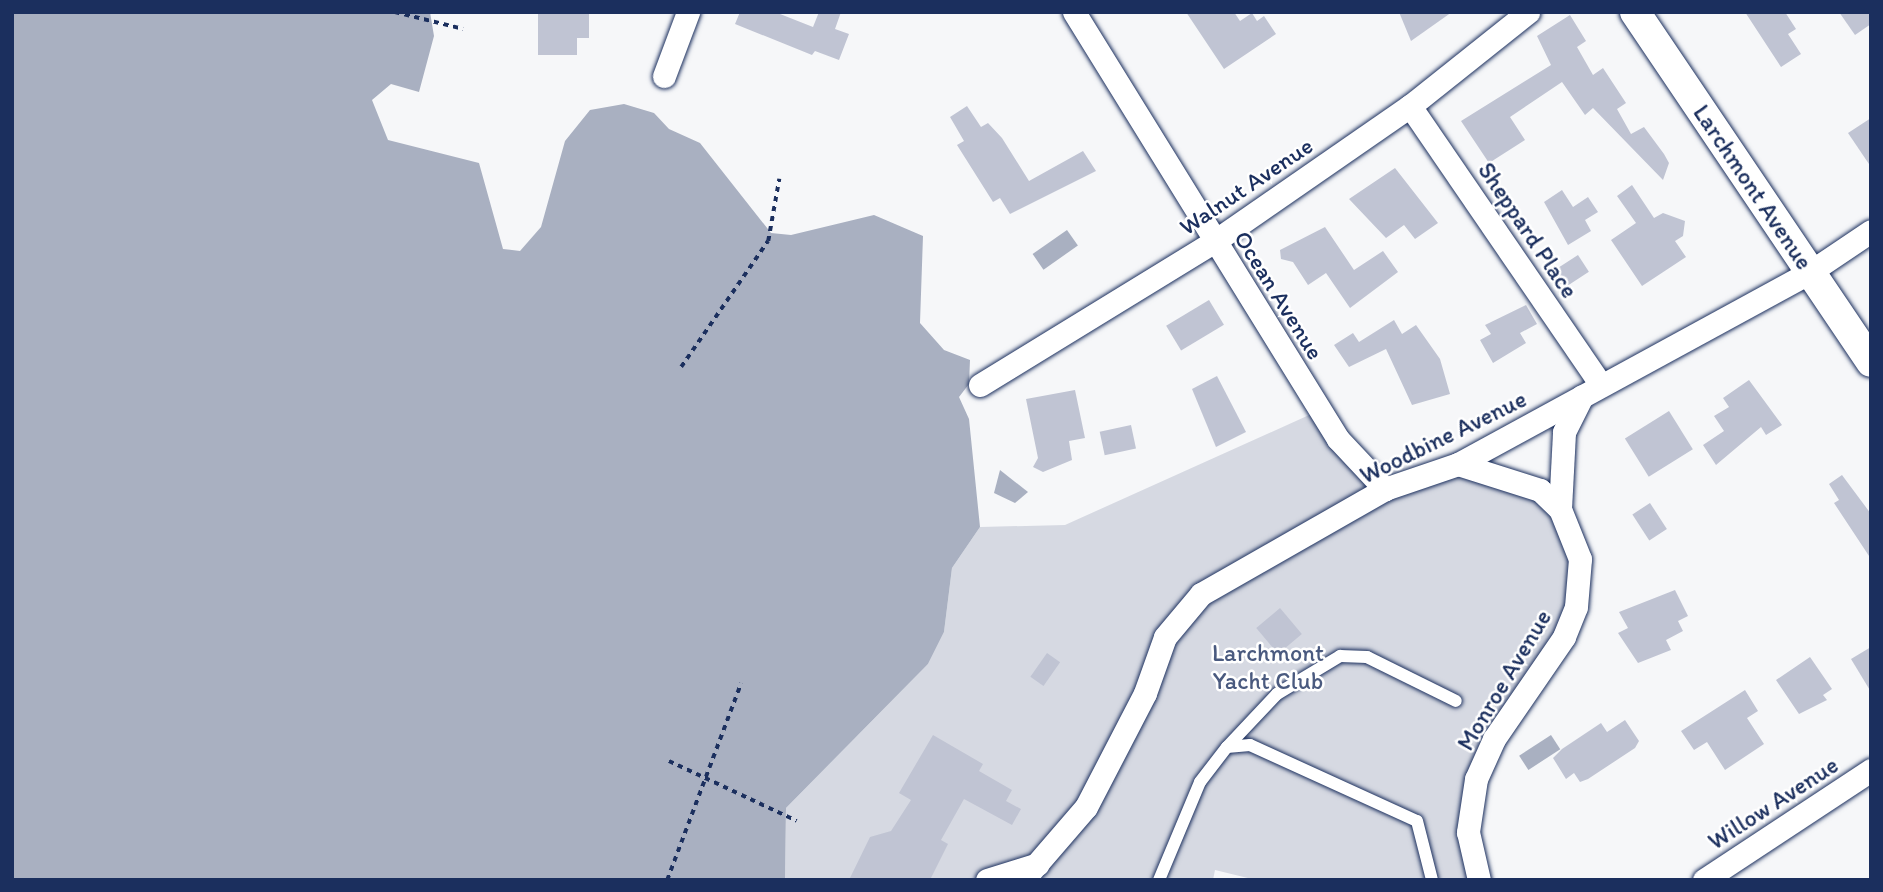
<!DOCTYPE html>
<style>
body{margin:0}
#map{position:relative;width:1883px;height:892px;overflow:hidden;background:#f6f7f9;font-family:Itim,sans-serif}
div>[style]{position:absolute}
.green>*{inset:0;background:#d6d9e2}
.water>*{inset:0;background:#a9b0c1;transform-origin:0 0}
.building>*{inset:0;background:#c0c4d3;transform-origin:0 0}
.path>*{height:3.5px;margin-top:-1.75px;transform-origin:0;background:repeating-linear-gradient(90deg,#1b2f5e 0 5px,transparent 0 10px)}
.roads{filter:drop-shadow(0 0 2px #1b2f5e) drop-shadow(0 0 2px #1b2f5e)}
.service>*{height:12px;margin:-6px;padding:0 6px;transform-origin:6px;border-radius:6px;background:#fff}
.minor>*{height:23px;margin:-11.5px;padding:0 11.5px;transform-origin:11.5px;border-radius:11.5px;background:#fff}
.tertiary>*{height:30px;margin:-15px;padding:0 15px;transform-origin:15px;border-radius:15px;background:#fff}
span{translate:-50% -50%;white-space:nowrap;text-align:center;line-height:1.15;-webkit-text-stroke:5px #fff;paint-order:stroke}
.street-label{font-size:24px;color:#1b2f5e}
.park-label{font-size:24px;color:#4a5a7f}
.frame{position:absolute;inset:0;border:14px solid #1b2f5e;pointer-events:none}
</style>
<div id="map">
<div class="green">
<div style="clip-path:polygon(1318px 411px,1385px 491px,1458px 467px,1538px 491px,1577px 560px,1573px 604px,1475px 776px,1476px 880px,1256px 880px,1215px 870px,1213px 880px,785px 880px,786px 808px,928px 664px,944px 632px,952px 568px,980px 527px,1065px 525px)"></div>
</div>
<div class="water">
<div style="clip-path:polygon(12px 12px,430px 12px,434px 36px,419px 92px,391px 84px,372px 100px,388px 140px,479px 163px,503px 249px,520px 251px,541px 227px,565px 141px,590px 110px,624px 104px,654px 113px,669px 129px,700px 143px,771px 233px,791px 235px,874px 215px,923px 236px,920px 323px,944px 350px,970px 360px,969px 384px,959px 397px,969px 419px,980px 527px,952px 568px,944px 632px,928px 664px,786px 808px,785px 880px,12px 880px)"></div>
<div style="left:1067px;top:230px;width:19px;height:42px;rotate:55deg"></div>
<div style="clip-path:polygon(1000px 470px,1028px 492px,1015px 503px,994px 493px)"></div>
<div style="left:1551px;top:735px;width:17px;height:38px;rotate:57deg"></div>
</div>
<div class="building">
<div style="clip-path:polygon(538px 12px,589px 12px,589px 38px,577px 38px,577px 55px,538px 55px)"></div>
<div style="clip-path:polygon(740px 12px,775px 12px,813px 27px,819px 12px,841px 12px,835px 29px,849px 34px,839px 60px,815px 51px,812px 55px,735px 24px)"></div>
<div style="clip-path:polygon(1186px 12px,1234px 12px,1240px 21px,1252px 13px,1257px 21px,1264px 16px,1276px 34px,1224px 69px)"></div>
<div style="clip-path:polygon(1399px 12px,1452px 12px,1411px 41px)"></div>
<div style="clip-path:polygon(1745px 12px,1785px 12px,1796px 29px,1788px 34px,1801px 54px,1781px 67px)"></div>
<div style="clip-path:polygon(1839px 12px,1871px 12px,1871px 24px,1855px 35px)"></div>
<div style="clip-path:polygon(1570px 15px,1586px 41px,1577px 47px,1593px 75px,1603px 68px,1626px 103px,1617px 109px,1631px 134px,1644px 127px,1664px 154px,1669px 163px,1663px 180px,1593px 108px,1585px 115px,1562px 82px,1510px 117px,1525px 140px,1489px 163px,1461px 121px,1551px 65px,1537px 36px)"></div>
<div style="clip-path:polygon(967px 106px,981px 127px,988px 123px,1002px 138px,1029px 181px,1083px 151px,1096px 171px,1010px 214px,1000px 198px,993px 202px,957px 145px,964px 141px,950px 117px)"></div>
<div style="clip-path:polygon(1871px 118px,1871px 167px,1848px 133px)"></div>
<div style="clip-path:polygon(1395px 168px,1438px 223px,1415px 239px,1404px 225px,1386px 238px,1349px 199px)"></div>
<div style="clip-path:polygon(1632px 185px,1654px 218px,1663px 213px,1685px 221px,1683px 236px,1675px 241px,1686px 257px,1642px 286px,1611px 240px,1636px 223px,1617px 196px)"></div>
<div style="clip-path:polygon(1562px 190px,1573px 207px,1588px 197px,1598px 212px,1585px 220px,1591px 231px,1568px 245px,1544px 202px)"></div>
<div style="clip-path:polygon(1325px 227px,1354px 270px,1383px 251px,1398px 272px,1350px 308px,1326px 273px,1308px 285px,1293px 262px,1281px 259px,1280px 250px)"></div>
<div style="left:1578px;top:255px;width:20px;height:36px;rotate:57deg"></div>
<div style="left:1209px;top:300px;width:29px;height:50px;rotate:59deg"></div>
<div style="clip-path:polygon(1526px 305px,1537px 324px,1520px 333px,1526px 343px,1493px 363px,1480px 340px,1491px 334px,1485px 325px)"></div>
<div style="clip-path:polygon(1394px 320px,1402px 334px,1416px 325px,1440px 359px,1450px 394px,1412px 405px,1386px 349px,1349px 367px,1334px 345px,1353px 333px,1359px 342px)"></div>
<div style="clip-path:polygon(1217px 376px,1246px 432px,1216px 447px,1192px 389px)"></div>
<div style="clip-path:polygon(1749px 380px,1782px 425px,1766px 435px,1761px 427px,1716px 465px,1703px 445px,1724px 431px,1714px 416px,1729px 407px,1723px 398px)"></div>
<div style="clip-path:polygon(1075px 390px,1085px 438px,1069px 441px,1072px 460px,1043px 472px,1033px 467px,1038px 458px,1026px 399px)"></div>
<div style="left:1669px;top:411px;width:45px;height:52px;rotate:58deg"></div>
<div style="left:1131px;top:425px;width:24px;height:32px;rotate:78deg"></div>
<div style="clip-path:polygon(1842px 475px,1871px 514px,1871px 559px,1834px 503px,1839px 500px,1829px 484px)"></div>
<div style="left:1650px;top:503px;width:31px;height:21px;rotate:57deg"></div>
<div style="clip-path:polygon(1675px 590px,1688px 616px,1678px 621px,1683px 631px,1666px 640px,1671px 650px,1638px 663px,1618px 633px,1628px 628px,1619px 612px)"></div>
<div style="left:1280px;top:608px;width:34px;height:31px;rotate:50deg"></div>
<div style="clip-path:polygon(1871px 647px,1871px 692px,1851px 659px)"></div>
<div style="left:1047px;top:653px;width:16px;height:29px;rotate:35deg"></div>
<div style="clip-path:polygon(1810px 657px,1832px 689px,1823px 695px,1827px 700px,1799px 714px,1776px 680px)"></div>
<div style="clip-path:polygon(1745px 690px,1758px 711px,1747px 718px,1764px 744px,1725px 770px,1707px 742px,1694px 750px,1681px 731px)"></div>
<div style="clip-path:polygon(1625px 720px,1639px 741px,1635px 748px,1588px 779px,1580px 782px,1574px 773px,1566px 779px,1553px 758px,1562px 749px,1601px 723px,1607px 732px)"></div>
<div style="clip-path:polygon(933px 735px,983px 764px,979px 771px,1012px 790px,1006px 801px,1021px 809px,1012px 825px,964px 799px,941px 840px,948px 844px,930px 880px,849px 880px,870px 837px,891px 831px,911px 800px,899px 793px)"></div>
</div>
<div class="path">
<div style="left:395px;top:12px;width:70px;rotate:14deg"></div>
<div style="left:681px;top:367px;width:153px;rotate:-55.4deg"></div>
<div style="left:768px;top:241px;width:63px;rotate:-79.9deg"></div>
<div style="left:669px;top:761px;width:141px;rotate:25.1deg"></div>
<div style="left:667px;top:880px;width:210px;rotate:-69.4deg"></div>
</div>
<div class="roads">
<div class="service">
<div style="left:1227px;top:747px;width:73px;rotate:-46.7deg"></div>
<div style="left:1277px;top:694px;width:74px;rotate:-31.1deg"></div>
<div style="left:1340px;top:656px;width:27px;rotate:2deg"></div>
<div style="left:1367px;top:657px;width:99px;rotate:26.3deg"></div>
<div style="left:1159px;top:880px;width:106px;rotate:-67.3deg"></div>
<div style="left:1200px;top:782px;width:44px;rotate:-52.4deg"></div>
<div style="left:1227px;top:747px;width:23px;rotate:-5deg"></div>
<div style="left:1250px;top:745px;width:183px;rotate:24.5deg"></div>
<div style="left:1417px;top:821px;width:61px;rotate:75.7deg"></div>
</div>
<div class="minor">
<div style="left:1074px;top:12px;width:502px;rotate:58.27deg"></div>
<div style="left:1338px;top:439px;width:69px;rotate:46.8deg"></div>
<div style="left:664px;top:76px;width:68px;rotate:-69.4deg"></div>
<div style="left:1410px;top:106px;width:338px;rotate:55.6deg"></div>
<div style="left:980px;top:385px;width:276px;rotate:-31.5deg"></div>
<div style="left:1215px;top:241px;width:237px;rotate:-34.7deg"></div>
<div style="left:1410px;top:106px;width:151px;rotate:-38.5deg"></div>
<div style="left:1458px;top:464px;width:86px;rotate:17.6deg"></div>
<div style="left:1540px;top:490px;width:28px;rotate:44deg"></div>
<div style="left:1560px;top:509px;width:54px;rotate:68.2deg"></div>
<div style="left:1580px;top:559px;width:48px;rotate:94.8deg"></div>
<div style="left:1576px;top:607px;width:32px;rotate:112deg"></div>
<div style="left:1564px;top:637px;width:124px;rotate:124.5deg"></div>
<div style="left:1494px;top:739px;width:44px;rotate:114.2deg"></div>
<div style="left:1476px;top:779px;width:54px;rotate:98.6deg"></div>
<div style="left:1468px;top:832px;width:49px;rotate:77.1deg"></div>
<div style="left:1560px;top:509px;width:77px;rotate:-87deg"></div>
<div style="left:1564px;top:432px;width:40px;rotate:-63.4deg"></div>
<div style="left:987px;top:880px;width:53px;rotate:-17.4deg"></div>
<div style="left:1023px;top:880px;width:96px;rotate:-49.2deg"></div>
<div style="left:1086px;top:807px;width:128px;rotate:-62.6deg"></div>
<div style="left:1145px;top:693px;width:59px;rotate:-70.3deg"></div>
<div style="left:1165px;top:637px;width:56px;rotate:-50.1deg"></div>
<div style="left:1201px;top:594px;width:212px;rotate:-29.7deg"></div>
<div style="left:1385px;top:489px;width:77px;rotate:-18.9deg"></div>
<div style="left:1458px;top:464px;width:401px;rotate:-28.6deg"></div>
<div style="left:1810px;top:272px;width:73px;rotate:-33.9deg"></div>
<div style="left:1704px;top:880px;width:200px;rotate:-33.4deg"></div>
</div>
<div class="tertiary">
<div style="left:1635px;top:12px;width:422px;rotate:56deg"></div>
</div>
</div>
<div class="street-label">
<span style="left:1246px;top:186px;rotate:-34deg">Walnut Avenue</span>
<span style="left:1753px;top:187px;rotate:56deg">Larchmont Avenue</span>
<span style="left:1528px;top:230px;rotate:56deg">Sheppard Place</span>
<span style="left:1279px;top:295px;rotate:58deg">Ocean Avenue</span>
<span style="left:1443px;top:437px;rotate:-26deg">Woodbine Avenue</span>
<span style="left:1504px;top:680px;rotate:-59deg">Monroe Avenue</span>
<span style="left:1773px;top:803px;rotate:-33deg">Willow Avenue</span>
</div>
<div class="park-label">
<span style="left:1268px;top:667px">Larchmont<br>Yacht Club</span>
</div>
<div class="frame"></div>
</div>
